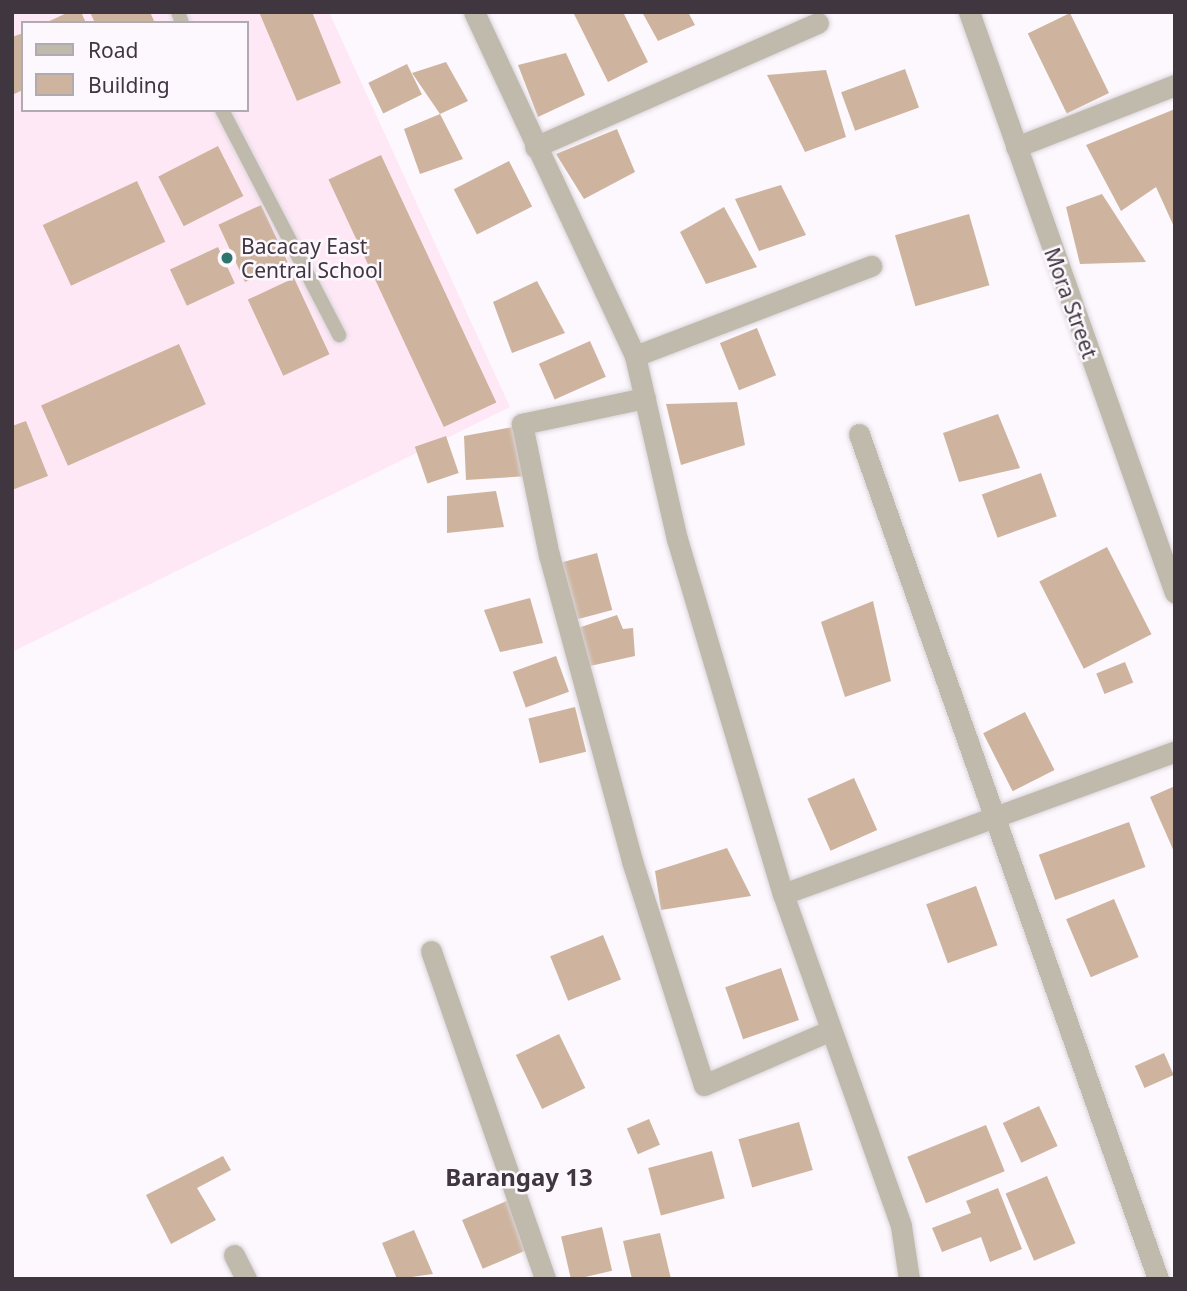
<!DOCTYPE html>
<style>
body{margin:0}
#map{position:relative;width:1187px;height:1291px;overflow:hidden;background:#fcf8fd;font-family:"Noto Sans",sans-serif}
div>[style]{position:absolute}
.education>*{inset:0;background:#ffe8f6}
.building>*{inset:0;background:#ceb49e;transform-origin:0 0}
.roads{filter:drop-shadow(0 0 2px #dad5db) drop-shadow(0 0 2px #dad5db)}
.service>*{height:14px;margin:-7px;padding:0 7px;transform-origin:7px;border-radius:7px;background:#c0baad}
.minor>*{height:21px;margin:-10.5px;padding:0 10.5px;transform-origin:10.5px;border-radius:10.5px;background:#c0baad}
.dots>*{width:19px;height:19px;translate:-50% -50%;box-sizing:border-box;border:4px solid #fcf8fd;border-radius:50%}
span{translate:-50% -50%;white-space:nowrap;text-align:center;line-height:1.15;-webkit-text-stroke:5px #fcf8fd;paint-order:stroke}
.poi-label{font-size:21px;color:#3f3640}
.left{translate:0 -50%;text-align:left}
.street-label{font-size:21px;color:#3f3640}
.quarter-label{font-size:24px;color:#3f3640;font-weight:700}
.frame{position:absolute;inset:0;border:14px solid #3f3640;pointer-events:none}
.legend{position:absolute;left:21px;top:21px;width:228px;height:91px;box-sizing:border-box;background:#fcf8fd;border:2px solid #b0aab1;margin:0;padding:9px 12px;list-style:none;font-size:21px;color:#3f3640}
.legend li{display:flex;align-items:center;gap:14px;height:35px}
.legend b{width:35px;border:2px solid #b0aab1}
</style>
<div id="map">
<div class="education">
<div style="clip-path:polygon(evenodd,12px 12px,329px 12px,510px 407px,12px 652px,12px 12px,23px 23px,247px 23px,247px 110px,23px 110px,23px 23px)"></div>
</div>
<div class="building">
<div style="clip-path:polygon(69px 12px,81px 12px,86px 23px,45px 23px)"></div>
<div style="clip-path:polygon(90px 12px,150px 12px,155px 23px,95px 23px)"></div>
<div style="clip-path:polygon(259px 12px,312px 12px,341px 83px,297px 101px)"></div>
<div style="clip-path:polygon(573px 12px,623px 12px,648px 62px,608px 82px)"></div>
<div style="clip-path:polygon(642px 12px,688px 12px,695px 25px,658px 41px)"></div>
<div style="left:1070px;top:13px;width:89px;height:47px;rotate:64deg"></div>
<div style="clip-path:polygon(23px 33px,23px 90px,12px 95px,12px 37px)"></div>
<div style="clip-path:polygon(566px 53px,585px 95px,538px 117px,518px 65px)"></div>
<div style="clip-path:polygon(446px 62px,468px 101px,440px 114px,412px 73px)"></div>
<div style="left:407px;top:64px;width:34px;height:43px;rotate:64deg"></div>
<div style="left:905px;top:69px;width:41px;height:68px;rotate:70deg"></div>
<div style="clip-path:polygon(826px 70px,846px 137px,805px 152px,767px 75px)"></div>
<div style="clip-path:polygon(1175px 109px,1175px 229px,1156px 187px,1121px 211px,1086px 145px)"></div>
<div style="clip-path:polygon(440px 114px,463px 159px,420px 174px,404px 129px)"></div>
<div style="clip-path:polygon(617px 129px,635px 172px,584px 199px,556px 154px)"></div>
<div style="left:218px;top:146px;width:56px;height:67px;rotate:63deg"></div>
<div style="left:381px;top:155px;width:273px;height:58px;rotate:65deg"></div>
<div style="left:509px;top:161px;width:51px;height:62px;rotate:63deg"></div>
<div style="left:137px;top:181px;width:67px;height:104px;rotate:65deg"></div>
<div style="clip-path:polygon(781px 185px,806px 235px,759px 251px,735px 199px)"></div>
<div style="clip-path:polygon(1102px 194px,1146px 262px,1080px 264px,1066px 207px)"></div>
<div style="left:261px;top:205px;width:63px;height:47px;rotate:65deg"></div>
<div style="clip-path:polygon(724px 207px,757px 267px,706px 284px,680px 232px)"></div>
<div style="left:969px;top:214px;width:74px;height:77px;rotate:74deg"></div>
<div style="left:218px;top:247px;width:40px;height:53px;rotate:65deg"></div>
<div style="left:294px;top:278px;width:84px;height:51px;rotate:65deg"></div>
<div style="clip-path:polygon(537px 281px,565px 333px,512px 353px,493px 302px)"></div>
<div style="left:757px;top:328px;width:51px;height:40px;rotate:68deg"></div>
<div style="left:590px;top:341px;width:39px;height:56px;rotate:66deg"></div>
<div style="left:179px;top:344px;width:66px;height:151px;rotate:66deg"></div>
<div style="clip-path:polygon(737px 402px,745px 445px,681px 465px,666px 404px)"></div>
<div style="clip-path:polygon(998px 414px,1020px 468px,959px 482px,943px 433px)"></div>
<div style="clip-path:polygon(26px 421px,48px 476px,12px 490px,12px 426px)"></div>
<div style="clip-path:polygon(513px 427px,528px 476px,466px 480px,464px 436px)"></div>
<div style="left:446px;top:436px;width:39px;height:33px;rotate:71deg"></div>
<div style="left:1041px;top:473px;width:46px;height:63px;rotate:70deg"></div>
<div style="clip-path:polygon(496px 491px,504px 527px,447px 533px,447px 496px)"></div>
<div style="left:1107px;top:547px;width:98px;height:76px;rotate:63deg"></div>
<div style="left:597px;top:553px;width:59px;height:36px;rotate:75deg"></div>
<div style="clip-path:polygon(530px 598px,543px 643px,500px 652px,484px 610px)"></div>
<div style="clip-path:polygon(873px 601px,891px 681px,845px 697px,821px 622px)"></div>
<div style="clip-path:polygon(617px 615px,623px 629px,633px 628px,635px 656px,590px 666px,575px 629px)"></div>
<div style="left:556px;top:656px;width:38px;height:46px;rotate:70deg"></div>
<div style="left:1125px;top:662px;width:22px;height:31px;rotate:68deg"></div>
<div style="left:575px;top:707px;width:46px;height:48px;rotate:76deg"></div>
<div style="left:1025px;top:712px;width:65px;height:47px;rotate:63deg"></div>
<div style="left:854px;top:778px;width:57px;height:51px;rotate:66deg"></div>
<div style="clip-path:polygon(1175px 786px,1175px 854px,1150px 797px)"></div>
<div style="left:1129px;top:822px;width:48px;height:96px;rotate:70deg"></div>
<div style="clip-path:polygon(727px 848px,751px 896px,661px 910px,655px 871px)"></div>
<div style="left:976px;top:886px;width:63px;height:53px;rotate:70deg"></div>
<div style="left:1114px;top:899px;width:63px;height:52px;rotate:67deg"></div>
<div style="left:603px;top:935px;width:48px;height:57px;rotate:68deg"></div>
<div style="left:781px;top:968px;width:55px;height:59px;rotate:71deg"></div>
<div style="left:559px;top:1034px;width:60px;height:48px;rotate:64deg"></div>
<div style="left:1164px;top:1053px;width:24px;height:32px;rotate:66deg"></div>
<div style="left:1039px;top:1106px;width:44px;height:40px;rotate:65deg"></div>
<div style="left:649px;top:1119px;width:28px;height:24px;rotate:67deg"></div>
<div style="left:799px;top:1122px;width:50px;height:63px;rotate:74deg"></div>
<div style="left:986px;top:1125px;width:50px;height:85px;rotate:68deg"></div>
<div style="left:712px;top:1151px;width:49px;height:66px;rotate:75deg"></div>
<div style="clip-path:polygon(223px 1156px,231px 1170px,197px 1188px,216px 1220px,171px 1244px,146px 1195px)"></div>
<div style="left:1047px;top:1176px;width:73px;height:45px;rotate:67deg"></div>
<div style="clip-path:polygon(998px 1188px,1022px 1249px,990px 1262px,981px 1237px,942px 1252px,932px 1228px,971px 1213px,966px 1201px)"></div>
<div style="left:509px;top:1200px;width:53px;height:51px;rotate:67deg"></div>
<div style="left:602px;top:1227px;width:45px;height:42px;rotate:77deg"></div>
<div style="clip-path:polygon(414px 1230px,433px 1274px,397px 1279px,382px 1243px)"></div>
<div style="clip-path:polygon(660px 1233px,671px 1279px,632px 1279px,623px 1241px)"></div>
</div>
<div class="roads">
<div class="service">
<div style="left:178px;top:12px;width:12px;rotate:70deg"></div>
<div style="left:222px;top:110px;width:254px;rotate:62.5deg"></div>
</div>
<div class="minor">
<div style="left:474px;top:12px;width:380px;rotate:64.9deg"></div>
<div style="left:635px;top:356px;width:188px;rotate:77.1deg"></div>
<div style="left:677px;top:539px;width:370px;rotate:73.4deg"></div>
<div style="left:783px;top:894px;width:352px;rotate:70.4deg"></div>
<div style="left:901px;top:1226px;width:54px;rotate:81.4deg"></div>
<div style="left:969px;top:12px;width:616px;rotate:70.48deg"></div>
<div style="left:535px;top:147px;width:309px;rotate:-23.7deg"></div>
<div style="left:1016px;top:147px;width:171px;rotate:-21.3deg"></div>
<div style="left:635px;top:356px;width:253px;rotate:-20.9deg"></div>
<div style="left:645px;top:398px;width:126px;rotate:168.1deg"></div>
<div style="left:522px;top:424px;width:134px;rotate:78.4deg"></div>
<div style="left:549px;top:555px;width:317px;rotate:74.8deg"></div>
<div style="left:632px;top:861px;width:235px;rotate:72.2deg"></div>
<div style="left:704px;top:1085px;width:136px;rotate:-23.4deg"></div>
<div style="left:859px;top:434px;width:896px;rotate:70.51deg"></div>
<div style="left:783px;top:894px;width:417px;rotate:-20deg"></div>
<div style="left:431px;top:951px;width:347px;rotate:70.8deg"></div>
<div style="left:234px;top:1255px;width:27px;rotate:63deg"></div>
</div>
</div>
<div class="dots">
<div style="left:227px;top:258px;background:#2d756e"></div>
</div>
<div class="poi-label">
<span class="left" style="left:241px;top:258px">Bacacay East<br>Central School</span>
</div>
<div class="street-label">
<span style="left:1071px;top:303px;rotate:70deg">Mora Street</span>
</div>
<div class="quarter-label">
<span style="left:519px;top:1177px">Barangay 13</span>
</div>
<div class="frame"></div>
<ul class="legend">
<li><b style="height:9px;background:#c0baad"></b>Road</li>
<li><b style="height:19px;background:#ceb49e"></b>Building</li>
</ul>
</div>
